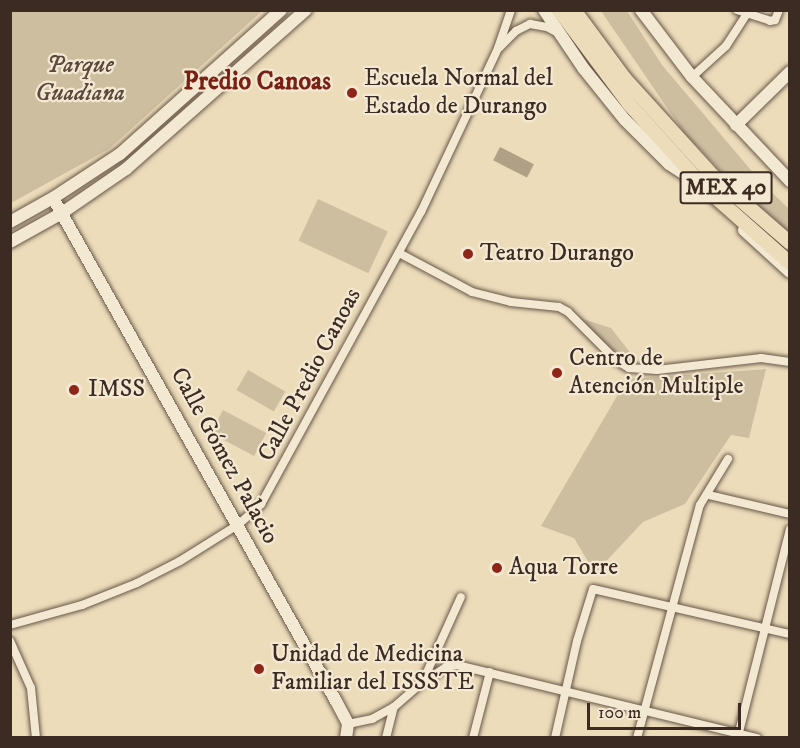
<!DOCTYPE html>
<meta charset="utf-8">
<style>
body{margin:0}
#map{position:relative;width:800px;height:748px;overflow:hidden;background:#ecdcba;font-family:"IM FELL DW Pica",serif}
div>[style]{position:absolute}
.green>*{inset:0;background:#cebea0;transform-origin:0 0}
.water>*{inset:0;background:#b0a086;transform-origin:0 0}
.roads{filter:drop-shadow(0 0 2px #685748) drop-shadow(0 0 2px #685748)}
.street>*{height:8px;margin:-4px;padding:0 4px;transform-origin:4px;border-radius:4px;background:#f3e8d2}
.secondary>*{height:12px;margin:-6px;padding:0 6px;transform-origin:6px;border-radius:6px;background:#f3e8d2}
.primary>*{height:14px;margin:-7px;padding:0 7px;transform-origin:7px;border-radius:7px;background:#ecdcba}
.dots>*{width:16px;height:16px;translate:-50% -50%;box-sizing:border-box;border:3px solid #f3e8d2;border-radius:50%}
span{translate:-50% -50%;white-space:nowrap;text-align:center;line-height:1.15;-webkit-text-stroke:4.5px #f3e8d2;paint-order:stroke}
.shield-label span{padding:2px 4px;background:#f3e8d2;border:2px solid;border-radius:4px;-webkit-text-stroke-width:0}
.shield-label{font-size:22px;color:#3c2b22;font-weight:700}
.park-label{font-size:24px;color:#59483b;font-style:italic}
.poi-label{font-size:24px;color:#3c2b22}
.left{translate:0 -50%;text-align:left}
.street-label{font-size:24px;color:#3c2b22}
.neighbourhood-label{font-size:26px;color:#7a1f14;font-weight:700}
.frame{position:absolute;inset:0;border:12px solid #3c2b22;pointer-events:none}
.scale{position:absolute;left:587px;top:703px;width:154px;height:27px;box-sizing:border-box;border:3px solid #3c2b22;border-top:0;padding-left:8px;font-size:18px;line-height:21px;white-space:nowrap;color:#3c2b22;-webkit-text-stroke:4px #f3e8d2;paint-order:stroke}
</style>
<div id="map">
<div class="green">
<div style="clip-path:polygon(11px 10px,262px 10px,262px 11px,109px 149px,11px 203px)"></div>
<div style="clip-path:polygon(601px 11px,627px 11px,662px 65px,761px 182px,789px 209px,789px 234px,760px 211px,685px 134px)"></div>
<div style="left:318px;top:199px;width:77px;height:46px;rotate:25deg"></div>
<div style="clip-path:polygon(580px 318px,611px 328px,639px 364px,616px 356px)"></div>
<div style="clip-path:polygon(766px 369px,749px 438px,731px 435px,685px 504px,643px 522px,595px 573px,574px 538px,541px 526px,627px 379px)"></div>
<div style="left:248px;top:370px;width:43px;height:23px;rotate:30deg"></div>
<div style="left:223px;top:410px;width:49px;height:26px;rotate:28deg"></div>
</div>
<div class="water">
<div style="left:500px;top:147px;width:38px;height:15px;rotate:27deg"></div>
</div>
<div class="roads">
<div class="street">
<div style="left:737px;top:10px;width:35px;rotate:18deg"></div>
<div style="left:770px;top:21px;width:5px;rotate:-11deg"></div>
<div style="left:775px;top:20px;width:11px;rotate:-68deg"></div>
<div style="left:499px;top:48px;width:24px;rotate:-45deg"></div>
<div style="left:516px;top:31px;width:16px;rotate:-27deg"></div>
<div style="left:530px;top:24px;width:17px;rotate:10deg"></div>
<div style="left:547px;top:27px;width:10px;rotate:29deg"></div>
<div style="left:692px;top:77px;width:46px;rotate:-42.4deg"></div>
<div style="left:726px;top:46px;width:38px;rotate:-57deg"></div>
<div style="left:399px;top:253px;width:83px;rotate:28.1deg"></div>
<div style="left:472px;top:292px;width:40px;rotate:14.4deg"></div>
<div style="left:511px;top:302px;width:48px;rotate:5.9deg"></div>
<div style="left:559px;top:307px;width:10px;rotate:29deg"></div>
<div style="left:568px;top:312px;width:68px;rotate:45deg"></div>
<div style="left:616px;top:360px;width:15px;rotate:32deg"></div>
<div style="left:629px;top:368px;width:28px;rotate:4deg"></div>
<div style="left:657px;top:370px;width:105px;rotate:-6.6deg"></div>
<div style="left:761px;top:358px;width:29px;rotate:8deg"></div>
<div style="left:709px;top:495px;width:83px;rotate:13.2deg"></div>
<div style="left:10px;top:625px;width:75px;rotate:-15.5deg"></div>
<div style="left:82px;top:605px;width:59px;rotate:-21.8deg"></div>
<div style="left:137px;top:583px;width:48px;rotate:-27.1deg"></div>
<div style="left:180px;top:561px;width:70px;rotate:-32.1deg"></div>
<div style="left:239px;top:524px;width:30px;rotate:-42deg"></div>
<div style="left:261px;top:504px;width:333px;rotate:-61.3deg"></div>
<div style="left:421px;top:212px;width:181px;rotate:-64.8deg"></div>
<div style="left:498px;top:48px;width:40px;rotate:-71.1deg"></div>
<div style="left:10px;top:641px;width:51px;rotate:65.9deg"></div>
<div style="left:31px;top:688px;width:50px;rotate:84.3deg"></div>
<div style="left:423px;top:681px;width:92px;rotate:-65.7deg"></div>
<div style="left:348px;top:724px;width:25px;rotate:-12deg"></div>
<div style="left:372px;top:719px;width:25px;rotate:-29deg"></div>
<div style="left:394px;top:707px;width:38px;rotate:-41deg"></div>
<div style="left:423px;top:682px;width:27px;rotate:-33deg"></div>
<div style="left:446px;top:667px;width:11px;rotate:-10deg"></div>
<div style="left:457px;top:665px;width:309px;rotate:13.7deg"></div>
<div style="left:738px;top:736px;width:213px;rotate:-75.9deg"></div>
<div style="left:386px;top:738px;width:32px;rotate:-76deg"></div>
<div style="left:473px;top:738px;width:68px;rotate:-75.6deg"></div>
<div style="left:555px;top:738px;width:99px;rotate:-77.2deg"></div>
<div style="left:577px;top:641px;width:54px;rotate:-72.9deg"></div>
<div style="left:593px;top:589px;width:202px;rotate:12.9deg"></div>
<div style="left:637px;top:738px;width:241px;rotate:-74.9deg"></div>
<div style="left:700px;top:505px;width:54px;rotate:-58.7deg"></div>
</div>
<div class="secondary">
<div style="left:544px;top:10px;width:71px;rotate:55.9deg"></div>
<div style="left:584px;top:69px;width:65px;rotate:51.2deg"></div>
<div style="left:625px;top:120px;width:62px;rotate:45deg"></div>
<div style="left:669px;top:164px;width:30px;rotate:33deg"></div>
<div style="left:641px;top:10px;width:84px;rotate:52.7deg"></div>
<div style="left:692px;top:77px;width:143px;rotate:46.7deg"></div>
<div style="left:736px;top:125px;width:76px;rotate:-44.5deg"></div>
<div style="left:53px;top:198px;width:577px;rotate:60.64deg"></div>
<div style="left:336px;top:701px;width:26px;rotate:62deg"></div>
<div style="left:348px;top:724px;width:14px;rotate:98deg"></div>
<div style="left:10px;top:222px;width:49px;rotate:-29.2deg"></div>
<div style="left:53px;top:198px;width:80px;rotate:-33.3deg"></div>
<div style="left:120px;top:154px;width:216px;rotate:-41.8deg"></div>
<div style="left:744px;top:230px;width:62px;rotate:42.4deg"></div>
<div style="left:10px;top:242px;width:60px;rotate:-29.1deg"></div>
<div style="left:62px;top:213px;width:78px;rotate:-34.5deg"></div>
<div style="left:126px;top:169px;width:240px;rotate:-41.5deg"></div>
</div>
<div class="primary">
<div style="left:559px;top:10px;width:117px;rotate:53.3deg"></div>
<div style="left:629px;top:104px;width:112px;rotate:47.9deg"></div>
<div style="left:704px;top:187px;width:115px;rotate:41.5deg"></div>
<div style="left:574px;top:10px;width:86px;rotate:53.5deg"></div>
<div style="left:625px;top:79px;width:131px;rotate:47.8deg"></div>
<div style="left:713px;top:176px;width:102px;rotate:41deg"></div>
</div>
</div>
<div class="dots">
<div style="left:352px;top:93px;background:#8f2418"></div>
<div style="left:468px;top:254px;background:#8f2418"></div>
<div style="left:557px;top:373px;background:#8f2418"></div>
<div style="left:74px;top:390px;background:#8f2418"></div>
<div style="left:497px;top:568px;background:#8f2418"></div>
<div style="left:259px;top:669px;background:#8f2418"></div>
</div>
<div class="shield-label">
<span style="left:726px;top:188px">MEX 40</span>
</div>
<div class="park-label">
<span style="left:80px;top:80px">Parque<br>Guadiana</span>
</div>
<div class="poi-label">
<span class="left" style="left:364px;top:93px">Escuela Normal del<br>Estado de Durango</span>
<span class="left" style="left:480px;top:254px">Teatro Durango</span>
<span class="left" style="left:569px;top:373px">Centro de<br>Atención Multiple</span>
<span class="left" style="left:88px;top:390px">IMSS</span>
<span class="left" style="left:509px;top:568px">Aqua Torre</span>
<span class="left" style="left:271px;top:669px">Unidad de Medicina<br>Familiar del ISSSTE</span>
</div>
<div class="street-label">
<span style="left:310px;top:375px;rotate:-62deg">Calle Predio Canoas</span>
<span style="left:224px;top:456px;rotate:61deg">Calle Gómez Palacio</span>
</div>
<div class="neighbourhood-label">
<span style="left:257px;top:82px">Predio Canoas</span>
</div>
<div class="frame"></div>
<div class="scale">100 m</div>
</div>
